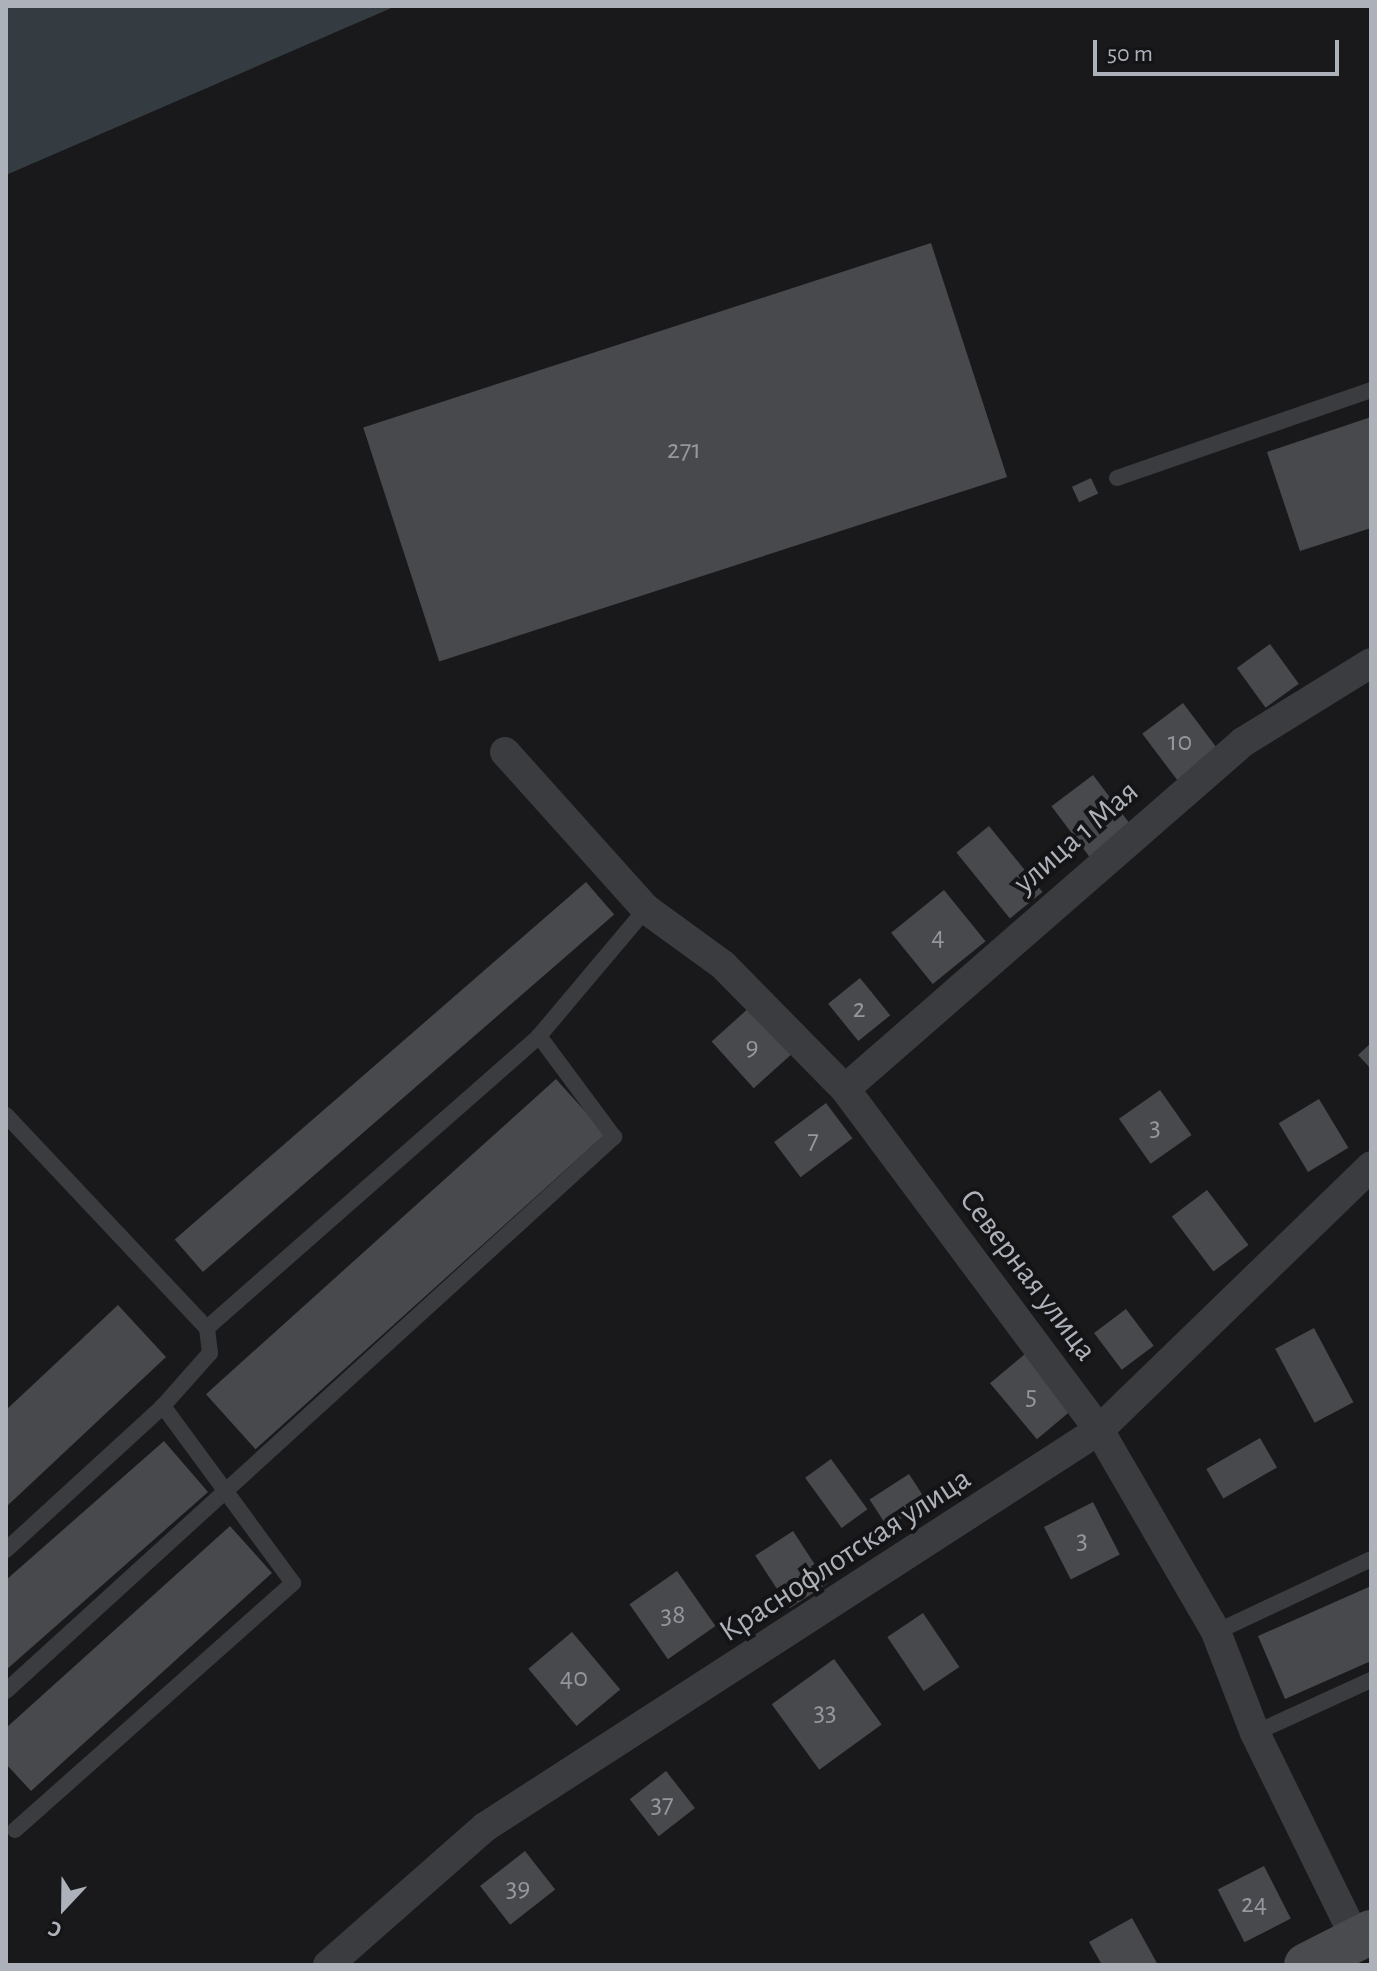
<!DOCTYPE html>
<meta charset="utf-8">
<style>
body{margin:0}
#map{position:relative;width:1377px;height:1971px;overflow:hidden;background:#19191b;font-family:"Alegreya Sans",sans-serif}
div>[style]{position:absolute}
.water>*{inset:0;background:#343c42}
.building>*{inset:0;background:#48494d;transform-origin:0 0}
.lane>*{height:16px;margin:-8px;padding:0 8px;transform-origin:8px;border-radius:8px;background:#3b3c3f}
.street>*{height:30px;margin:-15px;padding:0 15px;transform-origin:15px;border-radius:15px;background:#3b3c3f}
.secondary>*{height:44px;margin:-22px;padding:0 22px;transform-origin:22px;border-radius:22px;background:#494b4f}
span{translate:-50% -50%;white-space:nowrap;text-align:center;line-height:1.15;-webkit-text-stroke:8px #141416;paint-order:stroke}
.number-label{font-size:28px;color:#94979e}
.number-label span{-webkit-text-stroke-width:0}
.street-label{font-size:32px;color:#adb1b9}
.frame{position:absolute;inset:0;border:8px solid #adb1b9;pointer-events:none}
.north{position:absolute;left:24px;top:1867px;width:80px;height:80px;-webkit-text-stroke:6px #141416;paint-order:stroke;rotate:202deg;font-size:22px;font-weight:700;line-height:32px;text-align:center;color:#adb1b9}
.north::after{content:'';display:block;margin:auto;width:28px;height:36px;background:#adb1b9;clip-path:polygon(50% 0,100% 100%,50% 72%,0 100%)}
.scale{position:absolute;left:1093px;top:40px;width:246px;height:36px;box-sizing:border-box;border:4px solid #adb1b9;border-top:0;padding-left:10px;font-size:24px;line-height:28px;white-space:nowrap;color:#adb1b9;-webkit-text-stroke:6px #141416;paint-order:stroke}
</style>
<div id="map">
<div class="water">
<div style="clip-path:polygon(6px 6px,396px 6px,6px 175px)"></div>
</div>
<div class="building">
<div style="left:931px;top:243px;width:246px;height:597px;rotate:72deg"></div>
<div style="clip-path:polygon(1371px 417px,1371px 528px,1300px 551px,1267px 452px)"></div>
<div style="left:1091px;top:478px;width:17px;height:21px;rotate:65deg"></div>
<div style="left:1270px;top:644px;width:49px;height:41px;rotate:54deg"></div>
<div style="left:1183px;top:703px;width:60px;height:51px;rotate:53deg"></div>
<div style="left:1093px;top:775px;width:64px;height:52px;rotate:53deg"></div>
<div style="left:989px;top:826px;width:85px;height:42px;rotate:51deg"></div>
<div style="left:586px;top:882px;width:43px;height:545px;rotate:49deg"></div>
<div style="left:944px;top:890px;width:66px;height:68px;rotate:51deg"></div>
<div style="left:860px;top:978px;width:48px;height:41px;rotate:51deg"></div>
<div style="left:751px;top:1006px;width:63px;height:53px;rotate:48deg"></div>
<div style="clip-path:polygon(1371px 1043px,1371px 1069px,1358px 1055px)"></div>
<div style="left:556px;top:1079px;width:74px;height:471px;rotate:48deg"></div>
<div style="left:1160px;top:1090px;width:55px;height:50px;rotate:55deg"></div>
<div style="left:1319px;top:1099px;width:57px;height:47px;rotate:59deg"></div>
<div style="left:826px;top:1103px;width:44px;height:65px;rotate:53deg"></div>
<div style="left:1207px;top:1190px;width:69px;height:44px;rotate:53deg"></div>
<div style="clip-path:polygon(118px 1305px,166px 1357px,6px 1507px,6px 1410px)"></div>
<div style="left:1126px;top:1309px;width:46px;height:40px;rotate:53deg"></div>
<div style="left:1314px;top:1328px;width:84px;height:44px;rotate:62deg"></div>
<div style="left:1026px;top:1353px;width:73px;height:47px;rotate:50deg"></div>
<div style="left:1260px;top:1438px;width:34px;height:62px;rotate:60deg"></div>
<div style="clip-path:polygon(164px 1441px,208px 1492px,6px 1670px,6px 1580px)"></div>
<div style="left:831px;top:1459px;width:62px;height:32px;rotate:54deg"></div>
<div style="left:909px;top:1474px;width:33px;height:47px;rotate:57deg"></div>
<div style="left:1093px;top:1502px;width:59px;height:55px;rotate:63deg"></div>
<div style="clip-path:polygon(230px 1526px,272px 1573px,31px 1791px,6px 1764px,6px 1728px)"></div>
<div style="left:793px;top:1531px;width:63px;height:45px;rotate:57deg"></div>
<div style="left:677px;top:1571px;width:67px;height:58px;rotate:55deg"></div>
<div style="clip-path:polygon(1371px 1586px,1371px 1661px,1285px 1699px,1258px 1636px)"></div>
<div style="left:923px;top:1613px;width:65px;height:43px;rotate:56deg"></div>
<div style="left:572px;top:1632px;width:75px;height:57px;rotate:50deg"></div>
<div style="left:834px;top:1659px;width:81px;height:77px;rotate:54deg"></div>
<div style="left:666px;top:1771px;width:47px;height:46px;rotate:52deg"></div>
<div style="left:525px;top:1851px;width:49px;height:57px;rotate:52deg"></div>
<div style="left:1264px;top:1866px;width:59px;height:52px;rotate:63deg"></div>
<div style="clip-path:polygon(1132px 1918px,1158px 1965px,1102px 1965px,1089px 1942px)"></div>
</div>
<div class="lane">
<div style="left:1117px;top:478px;width:269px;rotate:-19.1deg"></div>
<div style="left:6px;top:1115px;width:293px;rotate:46.7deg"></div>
<div style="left:207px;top:1328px;width:442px;rotate:-41.3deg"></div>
<div style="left:539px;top:1036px;width:166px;rotate:-49.9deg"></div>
<div style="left:6px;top:1550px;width:213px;rotate:-42.5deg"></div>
<div style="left:163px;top:1406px;width:71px;rotate:-48.4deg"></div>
<div style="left:210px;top:1353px;width:25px;rotate:-97deg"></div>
<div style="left:1216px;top:1632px;width:171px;rotate:-25.2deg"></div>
<div style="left:6px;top:1691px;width:823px;rotate:-42.34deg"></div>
<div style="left:614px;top:1137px;width:126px;rotate:-126.6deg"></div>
<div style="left:1255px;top:1733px;width:128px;rotate:-24.6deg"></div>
<div style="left:15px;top:1830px;width:372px;rotate:-41.6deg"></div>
<div style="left:293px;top:1583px;width:220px;rotate:-126.3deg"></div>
</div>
<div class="street">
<div style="left:505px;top:752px;width:211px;rotate:48.1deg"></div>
<div style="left:646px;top:909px;width:95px;rotate:36deg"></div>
<div style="left:723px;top:965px;width:174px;rotate:45.5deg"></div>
<div style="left:845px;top:1089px;width:425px;rotate:53.3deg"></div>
<div style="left:1099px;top:1430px;width:233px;rotate:59.9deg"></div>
<div style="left:1216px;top:1632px;width:108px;rotate:68.9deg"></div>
<div style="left:1255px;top:1733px;width:229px;rotate:63.9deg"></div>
<div style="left:845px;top:1089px;width:528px;rotate:-41.08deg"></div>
<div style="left:1243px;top:742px;width:150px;rotate:-31.7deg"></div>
<div style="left:328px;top:1965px;width:209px;rotate:-41.3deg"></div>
<div style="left:485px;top:1827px;width:731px;rotate:-32.89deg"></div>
<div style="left:1099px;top:1430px;width:379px;rotate:-44.1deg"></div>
</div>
<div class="secondary">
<div style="left:1306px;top:1965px;width:73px;rotate:-26.9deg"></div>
</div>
<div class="number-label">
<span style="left:684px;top:450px">271</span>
<span style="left:1180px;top:742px">10</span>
<span style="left:938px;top:937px">4</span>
<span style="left:859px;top:1009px">2</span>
<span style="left:752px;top:1047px">9</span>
<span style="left:1155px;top:1127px">3</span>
<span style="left:813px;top:1140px">7</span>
<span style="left:1031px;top:1396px">5</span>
<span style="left:1082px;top:1540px">3</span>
<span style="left:673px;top:1615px">38</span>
<span style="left:574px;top:1678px">40</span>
<span style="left:825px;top:1712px">33</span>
<span style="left:662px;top:1804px">37</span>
<span style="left:518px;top:1888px">39</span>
<span style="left:1254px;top:1904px">24</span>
</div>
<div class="street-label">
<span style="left:1076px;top:837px;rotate:-41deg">улица 1 Мая</span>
<span style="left:1028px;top:1275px;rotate:53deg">Северная улица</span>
<span style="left:845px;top:1555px;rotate:-33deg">Краснофлотская улица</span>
</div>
<div class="frame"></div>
<div class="north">С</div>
<div class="scale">50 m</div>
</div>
